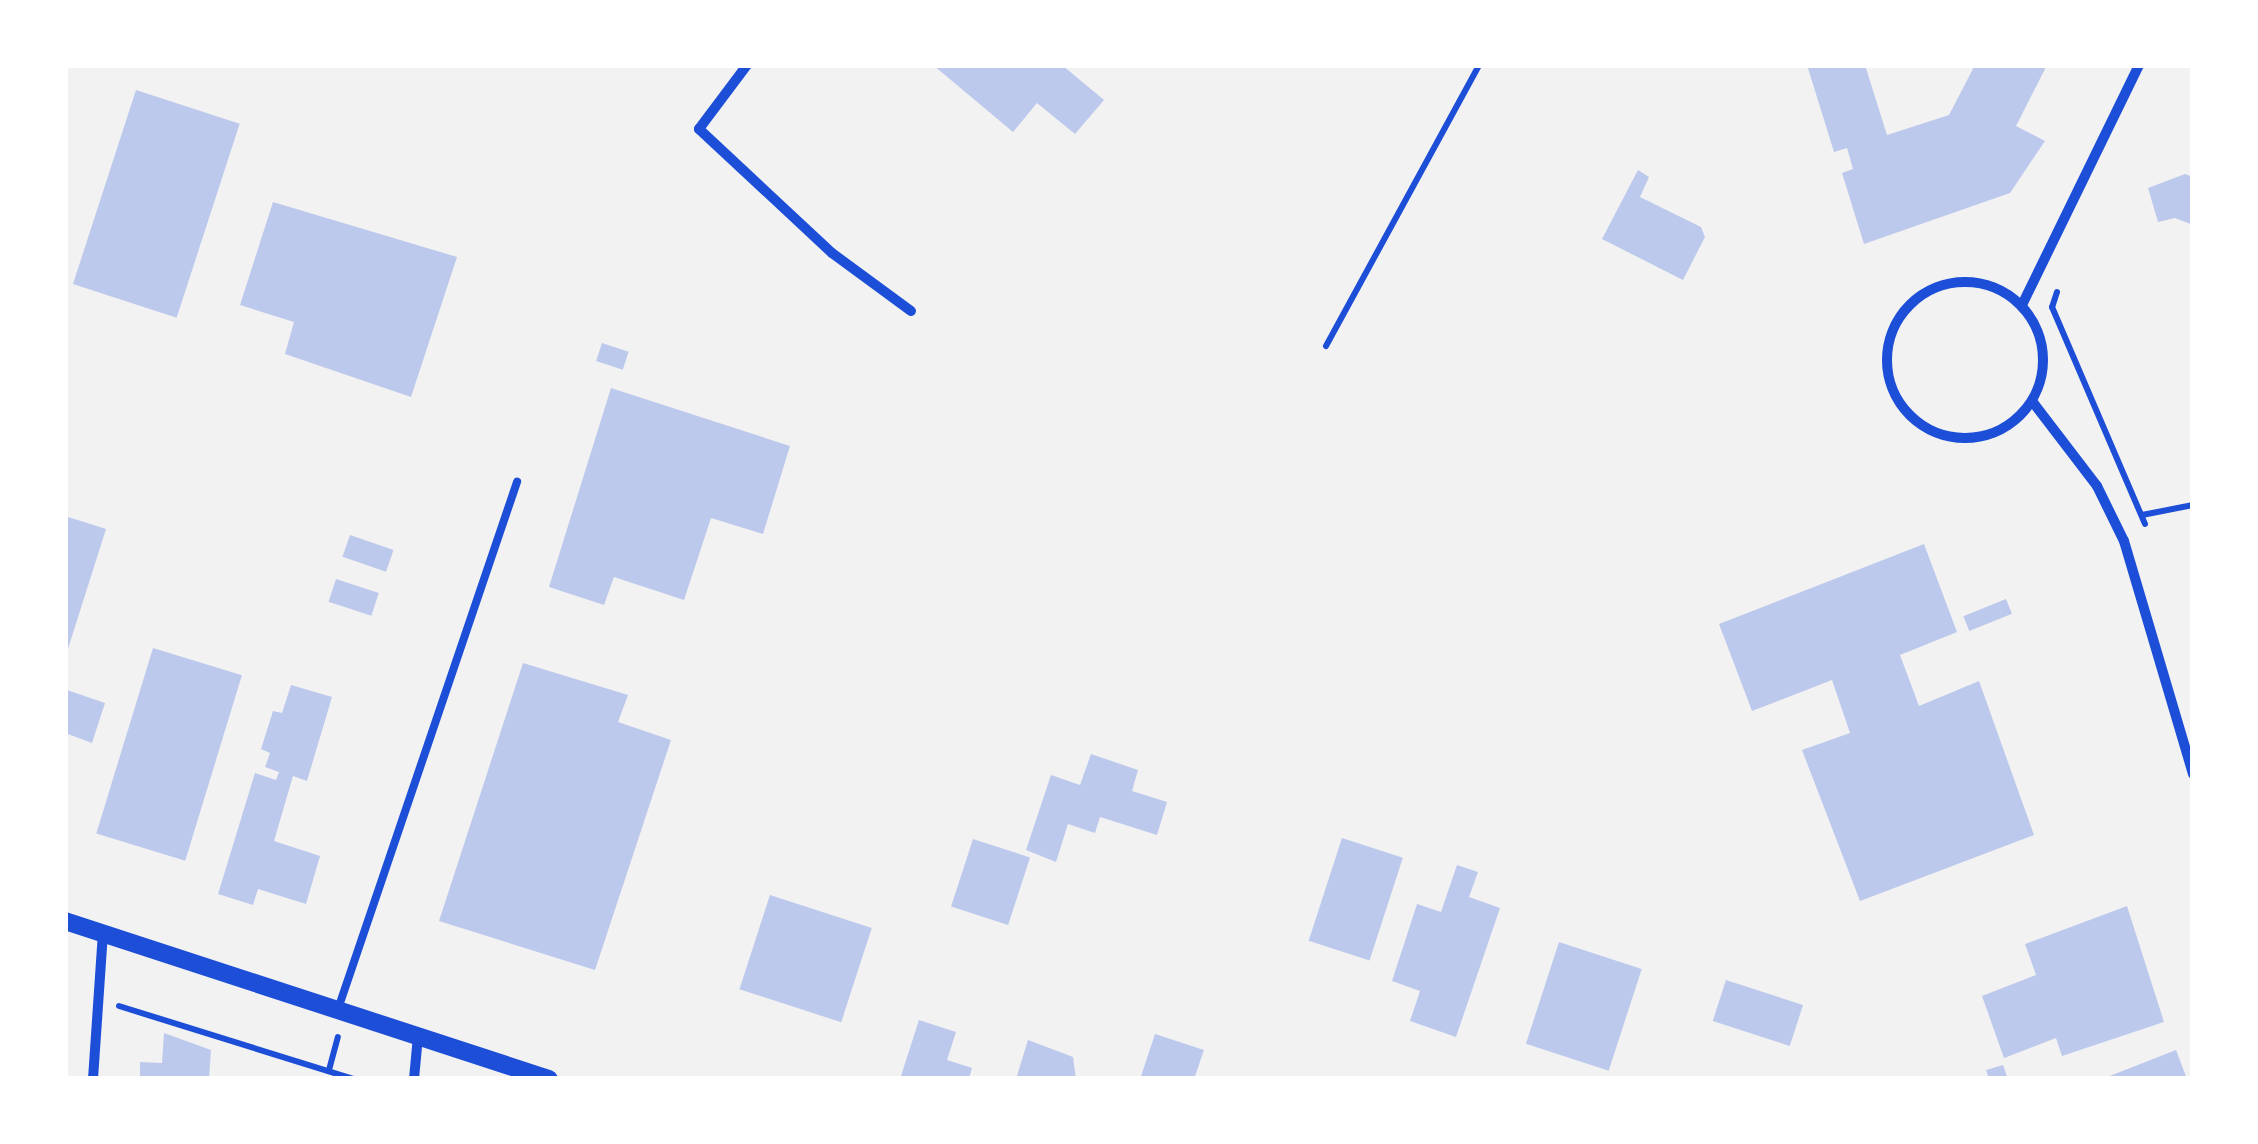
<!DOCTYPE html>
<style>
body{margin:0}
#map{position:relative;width:2258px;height:1144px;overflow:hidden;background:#f2f2f2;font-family:Helvetica,sans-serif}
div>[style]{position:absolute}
.building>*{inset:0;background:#bdc9ec;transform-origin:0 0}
.path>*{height:6px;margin:-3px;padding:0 3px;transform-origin:3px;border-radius:3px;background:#1d4ed8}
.service>*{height:8px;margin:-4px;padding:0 4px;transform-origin:4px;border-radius:4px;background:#1d4ed8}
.minor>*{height:10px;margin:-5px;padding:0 5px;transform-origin:5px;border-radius:5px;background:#1d4ed8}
.minor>.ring{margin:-5px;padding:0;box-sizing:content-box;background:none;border:10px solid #1d4ed8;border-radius:50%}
.tertiary>*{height:18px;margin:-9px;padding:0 9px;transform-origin:9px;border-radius:9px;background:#1d4ed8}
span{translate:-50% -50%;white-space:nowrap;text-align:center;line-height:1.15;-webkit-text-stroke:8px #fff;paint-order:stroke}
.frame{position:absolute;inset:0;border:68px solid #fff;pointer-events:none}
</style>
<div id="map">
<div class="building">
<div style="clip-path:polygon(933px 65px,1062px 65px,1104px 100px,1075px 134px,1037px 103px,1013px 132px)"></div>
<div style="clip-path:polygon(1807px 65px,1865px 65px,1887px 135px,1949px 115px,1975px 65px,2047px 65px,2016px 126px,2045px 141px,2010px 193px,1864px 244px,1842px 173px,1853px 169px,1847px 148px,1834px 152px)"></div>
<div style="left:136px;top:90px;width:109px;height:204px;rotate:18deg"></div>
<div style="clip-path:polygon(1638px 170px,1649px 177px,1640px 197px,1701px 227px,1705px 237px,1683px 280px,1602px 239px)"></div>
<div style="clip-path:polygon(2185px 174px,2193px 177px,2193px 225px,2175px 218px,2158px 222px,2148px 188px)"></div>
<div style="clip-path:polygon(273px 202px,457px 257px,411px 397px,285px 354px,294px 322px,240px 305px)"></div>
<div style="left:602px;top:343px;width:28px;height:19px;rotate:18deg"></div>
<div style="clip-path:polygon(611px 388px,790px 446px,763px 534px,711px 518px,684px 600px,614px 577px,604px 605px,549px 587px)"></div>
<div style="clip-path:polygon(65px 516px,106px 529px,66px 655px,65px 655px)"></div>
<div style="left:350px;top:535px;width:46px;height:23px;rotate:19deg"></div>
<div style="clip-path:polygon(1924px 544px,1957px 632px,1900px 655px,1919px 706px,1979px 681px,2034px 835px,1860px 901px,1802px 750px,1850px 733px,1832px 680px,1752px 711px,1719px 624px)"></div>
<div style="left:336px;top:579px;width:45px;height:24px;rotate:18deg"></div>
<div style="left:2006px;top:599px;width:16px;height:46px;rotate:68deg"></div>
<div style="left:153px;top:648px;width:93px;height:194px;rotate:17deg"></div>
<div style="clip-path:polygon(523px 663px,628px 695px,618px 722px,671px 740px,595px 970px,439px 921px)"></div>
<div style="clip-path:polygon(291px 685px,332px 697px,307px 781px,293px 776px,274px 841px,320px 856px,306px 904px,258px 889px,253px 905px,218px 894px,255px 773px,276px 780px,279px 772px,265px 767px,270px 753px,261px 749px,273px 711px,282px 713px)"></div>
<div style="clip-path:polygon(67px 690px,105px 703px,92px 743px,65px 733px)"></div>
<div style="clip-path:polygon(1091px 754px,1138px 770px,1132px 791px,1167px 802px,1157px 835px,1100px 817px,1095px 833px,1068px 824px,1056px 862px,1026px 850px,1051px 775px,1080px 785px)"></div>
<div style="left:1342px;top:838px;width:64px;height:108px;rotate:18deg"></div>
<div style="left:973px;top:839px;width:60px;height:71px;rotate:18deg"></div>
<div style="clip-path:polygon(1457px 865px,1478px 872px,1469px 897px,1500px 908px,1456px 1037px,1410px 1021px,1420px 991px,1392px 981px,1417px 904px,1441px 912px)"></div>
<div style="left:770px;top:895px;width:107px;height:99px;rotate:18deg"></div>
<div style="clip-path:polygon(2127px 906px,2164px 1022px,2062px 1056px,2056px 1038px,2004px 1058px,1982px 996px,2036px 975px,2025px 944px)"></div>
<div style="left:1559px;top:942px;width:87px;height:107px;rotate:18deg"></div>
<div style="left:1726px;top:980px;width:81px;height:43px;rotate:18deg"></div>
<div style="clip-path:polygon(919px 1020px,956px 1032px,947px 1060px,972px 1068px,969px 1079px,900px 1079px)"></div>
<div style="clip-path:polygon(164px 1033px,211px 1050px,209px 1079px,140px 1079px,140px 1062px,162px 1063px)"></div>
<div style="clip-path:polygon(1155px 1034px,1204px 1050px,1194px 1079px,1140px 1079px)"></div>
<div style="clip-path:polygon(1028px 1040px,1073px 1057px,1076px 1079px,1016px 1079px)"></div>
<div style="clip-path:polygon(2176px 1050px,2187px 1079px,2102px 1079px)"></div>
<div style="clip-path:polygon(2003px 1065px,2008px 1079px,1989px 1079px,1986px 1070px)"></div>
</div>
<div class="path">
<div style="left:2057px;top:292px;width:16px;rotate:108deg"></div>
<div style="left:2052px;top:307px;width:236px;rotate:66.8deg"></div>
<div style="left:1326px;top:346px;width:320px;rotate:-61.4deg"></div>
<div style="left:2142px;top:515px;width:52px;rotate:-11.1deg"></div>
<div style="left:119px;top:1006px;width:246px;rotate:17.3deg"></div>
<div style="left:329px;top:1070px;width:34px;rotate:-75deg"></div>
</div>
<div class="service">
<div style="left:338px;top:1009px;width:557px;rotate:-71.24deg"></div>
</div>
<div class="minor">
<div style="left:747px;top:65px;width:80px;rotate:126.9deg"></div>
<div style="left:699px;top:129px;width:182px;rotate:43deg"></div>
<div style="left:832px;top:253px;width:98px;rotate:36.3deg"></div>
<div class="ring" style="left:1887px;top:282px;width:146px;height:146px"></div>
<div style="left:2022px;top:305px;width:267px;rotate:-64deg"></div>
<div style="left:2032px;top:401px;width:107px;rotate:52.6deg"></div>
<div style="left:2097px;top:486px;width:61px;rotate:63.9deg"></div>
<div style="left:2124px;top:541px;width:243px;rotate:73.5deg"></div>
<div style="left:93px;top:1079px;width:145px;rotate:-86.1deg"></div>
<div style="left:414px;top:1079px;width:43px;rotate:-84.7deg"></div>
</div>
<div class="tertiary">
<div style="left:65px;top:921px;width:509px;rotate:18.08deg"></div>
</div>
<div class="frame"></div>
</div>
